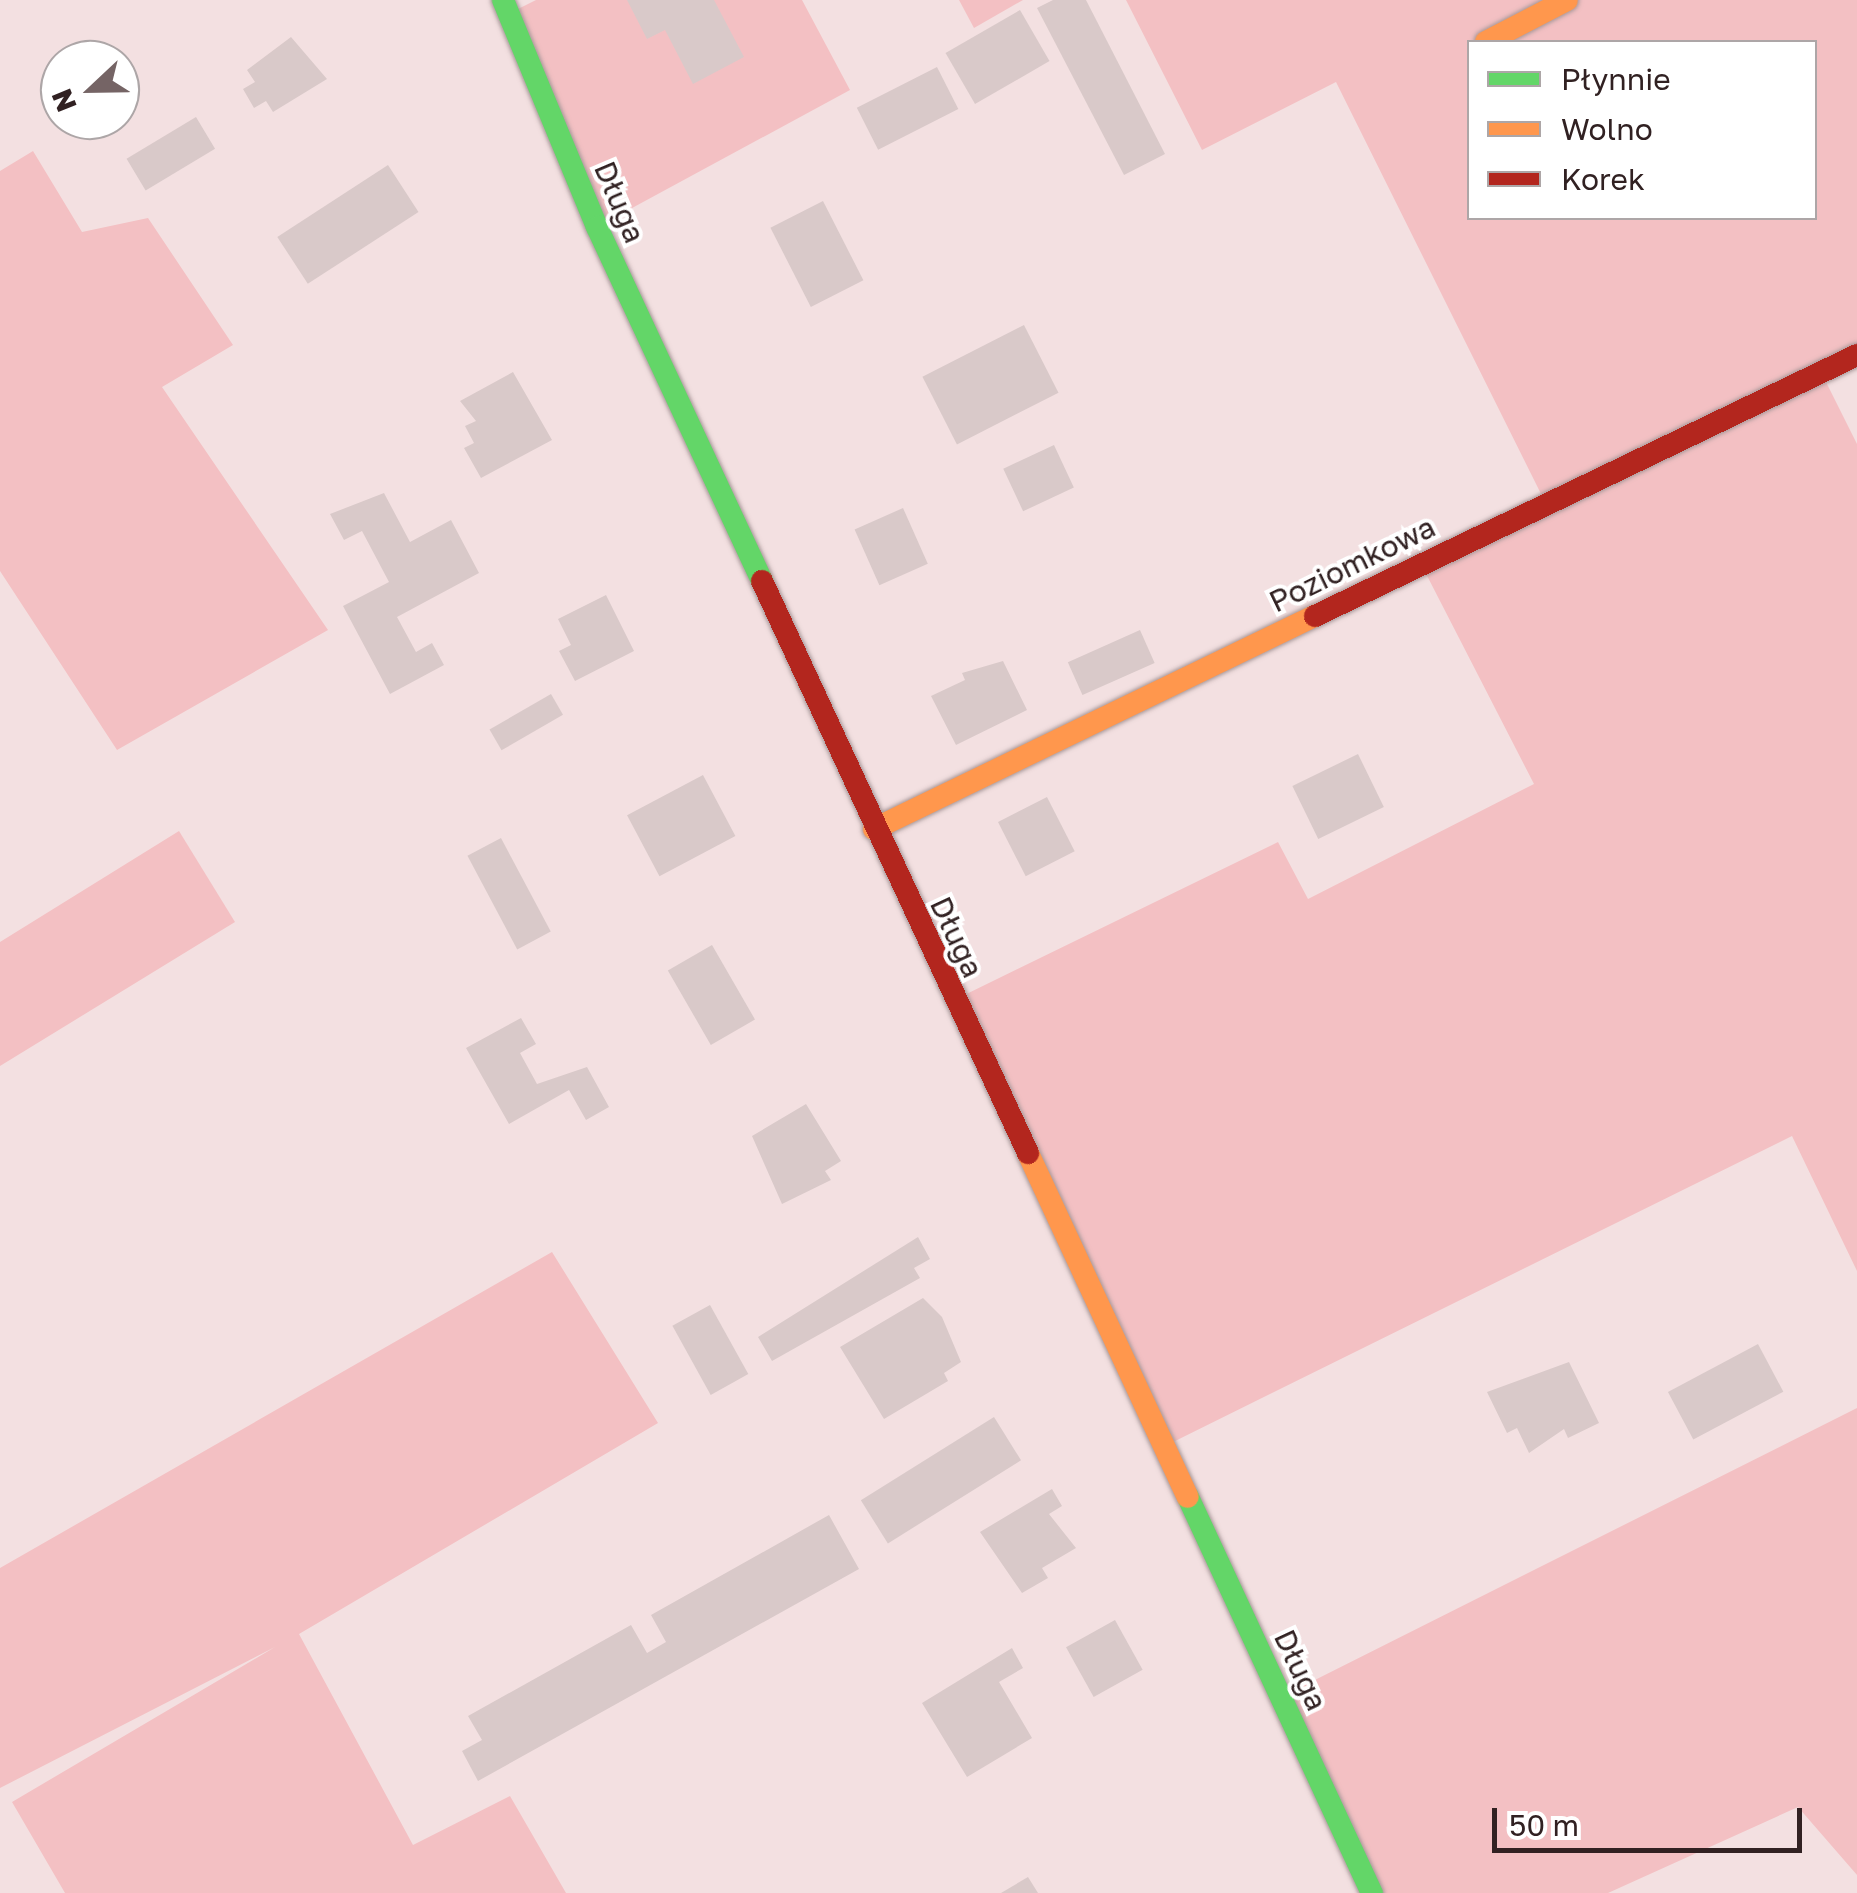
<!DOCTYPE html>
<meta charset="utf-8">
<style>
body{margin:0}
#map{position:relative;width:1857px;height:1893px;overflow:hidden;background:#f3e0e1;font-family:"Golos Text",sans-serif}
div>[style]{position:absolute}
.green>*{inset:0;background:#f3c0c3}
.building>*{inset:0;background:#d9c9c9;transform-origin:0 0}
.roads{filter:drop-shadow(0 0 2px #a89899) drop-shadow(0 0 2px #a89899)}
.fast>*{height:22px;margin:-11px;padding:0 11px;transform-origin:11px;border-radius:11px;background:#63d668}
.slow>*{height:22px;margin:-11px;padding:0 11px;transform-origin:11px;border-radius:11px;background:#ff974d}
.jam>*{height:22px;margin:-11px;padding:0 11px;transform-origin:11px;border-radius:11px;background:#b3261e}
span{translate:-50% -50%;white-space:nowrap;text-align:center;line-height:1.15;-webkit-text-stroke:8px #fff;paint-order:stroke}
.street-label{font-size:30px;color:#312122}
.legend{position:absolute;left:1467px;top:40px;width:350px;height:180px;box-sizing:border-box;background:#fff;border:2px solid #ada6a7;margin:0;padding:12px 18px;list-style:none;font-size:30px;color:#312122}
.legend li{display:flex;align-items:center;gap:20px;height:50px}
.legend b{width:50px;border:2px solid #ada6a7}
.north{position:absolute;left:40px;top:40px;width:100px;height:100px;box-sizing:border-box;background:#fff;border:2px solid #ada6a7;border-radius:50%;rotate:248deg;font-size:28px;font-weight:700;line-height:40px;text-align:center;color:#312122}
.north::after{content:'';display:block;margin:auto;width:35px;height:45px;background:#756465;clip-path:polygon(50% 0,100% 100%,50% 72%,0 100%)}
.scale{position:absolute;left:1492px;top:1808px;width:310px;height:45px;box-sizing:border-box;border:5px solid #312122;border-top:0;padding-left:12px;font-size:30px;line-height:35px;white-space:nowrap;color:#312122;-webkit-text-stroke:8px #fff;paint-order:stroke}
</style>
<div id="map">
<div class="green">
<div style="clip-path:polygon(536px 0,802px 0,850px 90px,597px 227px,508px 14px)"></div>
<div style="clip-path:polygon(959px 0,1023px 0,974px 28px)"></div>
<div style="clip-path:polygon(evenodd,1126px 0,1857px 0,1857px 355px,1821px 372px,1857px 444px,1857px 1271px,1792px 1136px,1161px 1448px,946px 1004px,1278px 842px,1308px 899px,1534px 784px,1421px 564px,1546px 504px,1336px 82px,1202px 150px,1126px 0,1470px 42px,1814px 42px,1814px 218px,1470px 218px,1470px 42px)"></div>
<div style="clip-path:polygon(33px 151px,82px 232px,148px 218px,233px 345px,162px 387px,328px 630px,117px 750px,0 571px,0 171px)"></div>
<div style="clip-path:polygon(179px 831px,235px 922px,0 1066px,0 942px)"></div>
<div style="clip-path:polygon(552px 1252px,658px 1423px,299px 1634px,413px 1845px,510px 1796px,566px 1893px,65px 1893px,12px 1802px,275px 1647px,0 1788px,0 1568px)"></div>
<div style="clip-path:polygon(1857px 1408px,1857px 1875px,1798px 1807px,1608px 1893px,1372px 1893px,1281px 1697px)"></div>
</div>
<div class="building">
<div style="clip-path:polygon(627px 0,714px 0,744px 57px,693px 84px,665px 30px,647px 39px)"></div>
<div style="clip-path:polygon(1053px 0,1086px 0,1165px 154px,1124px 175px,1037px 8px)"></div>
<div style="left:1020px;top:10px;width:59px;height:86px;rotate:60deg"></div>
<div style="clip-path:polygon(291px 37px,327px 79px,273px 112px,266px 101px,254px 108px,243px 89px,255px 82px,247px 70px)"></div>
<div style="left:937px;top:67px;width:47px;height:90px;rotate:63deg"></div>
<div style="left:196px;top:117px;width:37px;height:81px;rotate:59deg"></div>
<div style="left:388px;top:165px;width:56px;height:132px;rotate:57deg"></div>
<div style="left:823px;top:201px;width:89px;height:59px;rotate:63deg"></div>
<div style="left:1024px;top:325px;width:76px;height:114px;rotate:63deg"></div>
<div style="clip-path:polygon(513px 372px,552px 440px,481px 478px,464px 448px,474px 443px,465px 426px,476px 421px,460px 401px)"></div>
<div style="left:1054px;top:445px;width:47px;height:56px;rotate:65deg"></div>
<div style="clip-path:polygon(384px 493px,410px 542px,451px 520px,479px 573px,397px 617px,416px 652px,432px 643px,444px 665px,390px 694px,343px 606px,389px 582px,362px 531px,344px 540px,330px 514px)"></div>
<div style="left:903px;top:508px;width:61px;height:53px;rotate:66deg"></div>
<div style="clip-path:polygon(606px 595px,634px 651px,575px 681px,559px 651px,571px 645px,558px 619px)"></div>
<div style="left:1140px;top:630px;width:36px;height:79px;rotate:66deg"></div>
<div style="clip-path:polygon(1003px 661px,1027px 710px,956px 745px,931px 696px,965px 680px,962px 673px)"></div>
<div style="left:551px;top:694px;width:24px;height:71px;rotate:60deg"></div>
<div style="left:1358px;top:754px;width:59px;height:73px;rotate:64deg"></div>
<div style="left:703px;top:775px;width:69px;height:86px;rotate:62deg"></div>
<div style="left:1047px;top:797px;width:61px;height:55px;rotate:63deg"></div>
<div style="left:501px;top:838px;width:106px;height:38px;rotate:62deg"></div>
<div style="left:712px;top:945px;width:86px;height:51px;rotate:60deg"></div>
<div style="clip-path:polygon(521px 1018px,536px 1044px,520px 1053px,537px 1084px,587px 1067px,609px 1107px,586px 1120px,569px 1090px,509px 1124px,466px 1048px)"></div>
<div style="clip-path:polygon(806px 1104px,841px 1161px,825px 1171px,831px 1180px,782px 1204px,752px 1136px)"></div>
<div style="clip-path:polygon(918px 1237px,930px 1259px,914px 1268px,920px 1278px,772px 1361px,758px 1337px)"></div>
<div style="clip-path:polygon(923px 1298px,942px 1317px,961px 1362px,944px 1373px,948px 1381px,884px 1419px,840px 1347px)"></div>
<div style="left:710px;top:1305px;width:79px;height:43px;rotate:61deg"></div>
<div style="left:1758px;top:1344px;width:54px;height:102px;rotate:62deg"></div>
<div style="clip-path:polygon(1569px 1362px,1599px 1423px,1568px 1438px,1564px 1429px,1529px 1453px,1517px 1428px,1507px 1433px,1487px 1392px)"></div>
<div style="left:994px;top:1417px;width:51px;height:157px;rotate:58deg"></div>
<div style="clip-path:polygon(1052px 1489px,1062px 1506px,1049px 1514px,1076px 1548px,1042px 1568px,1048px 1578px,1022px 1593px,980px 1532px)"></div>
<div style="clip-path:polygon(829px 1515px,859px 1569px,478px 1781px,462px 1751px,482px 1740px,468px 1716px,631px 1625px,647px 1653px,666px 1642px,651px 1615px)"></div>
<div style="left:1115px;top:1620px;width:57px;height:56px;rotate:61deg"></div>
<div style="clip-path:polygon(1012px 1648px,1023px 1668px,999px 1682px,1032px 1738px,967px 1777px,922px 1703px)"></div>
<div style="clip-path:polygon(1028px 1877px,1038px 1893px,1001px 1893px)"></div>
</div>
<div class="roads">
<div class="fast">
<div style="left:503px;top:0;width:246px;rotate:67.5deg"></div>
<div style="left:597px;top:227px;width:391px;rotate:65deg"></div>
<div style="left:1188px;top:1497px;width:437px;rotate:65.1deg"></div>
</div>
<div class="slow">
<div style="left:1486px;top:42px;width:91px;rotate:-27.4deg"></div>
<div style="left:874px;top:829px;width:490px;rotate:-25.8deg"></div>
<div style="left:1028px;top:1153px;width:379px;rotate:65.1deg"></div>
</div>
<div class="jam">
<div style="left:762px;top:581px;width:631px;rotate:65.06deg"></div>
<div style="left:1315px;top:616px;width:602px;rotate:-25.71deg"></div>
</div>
</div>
<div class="street-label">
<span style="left:620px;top:202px;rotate:67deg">Długa</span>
<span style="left:1352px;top:564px;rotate:-26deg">Poziomkowa</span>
<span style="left:957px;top:937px;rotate:65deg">Długa</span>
<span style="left:1301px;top:1670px;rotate:65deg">Długa</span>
</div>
<ul class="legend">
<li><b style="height:12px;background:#63d668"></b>Płynnie</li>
<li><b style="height:12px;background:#ff974d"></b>Wolno</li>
<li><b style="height:12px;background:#b3261e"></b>Korek</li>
</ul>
<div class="north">N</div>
<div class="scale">50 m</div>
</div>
